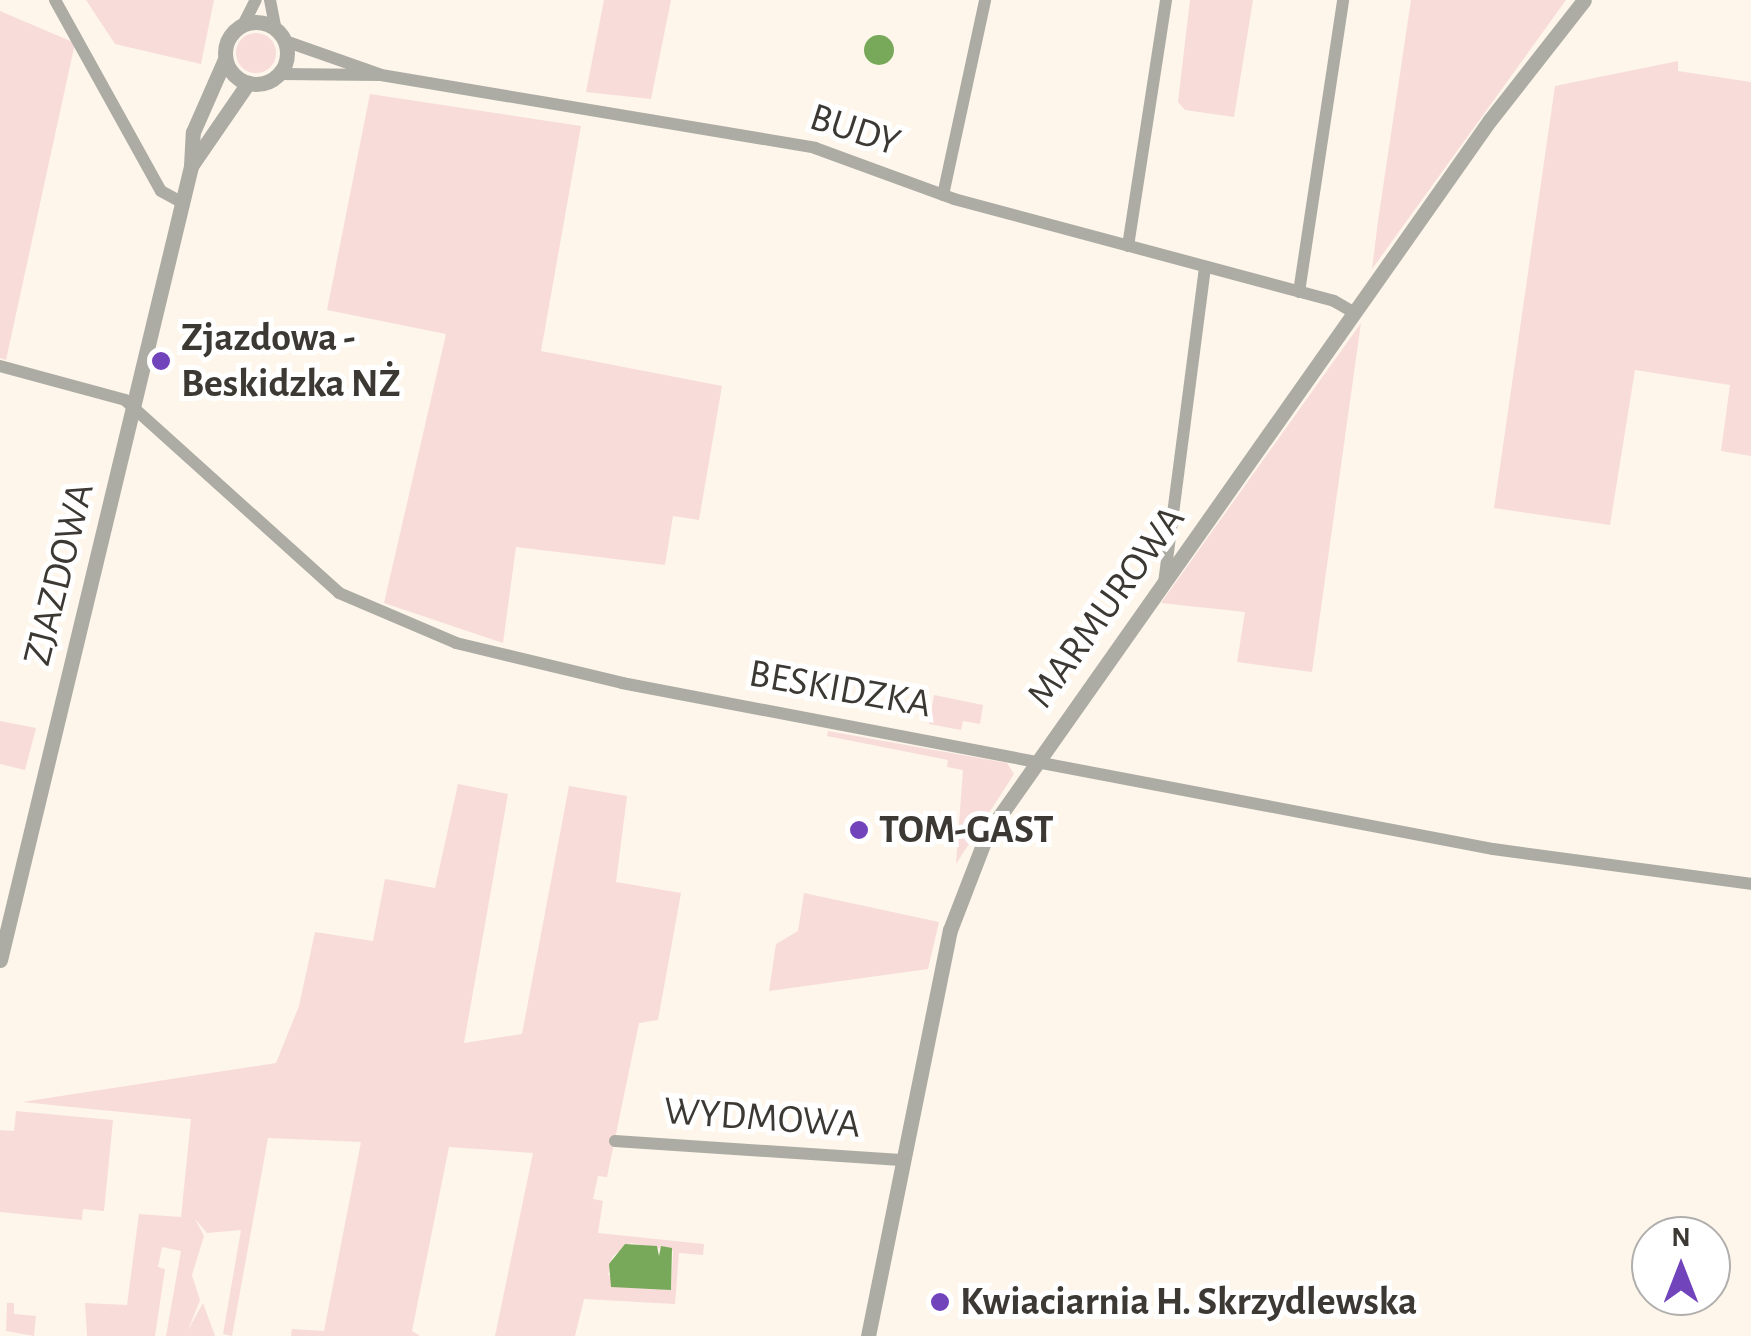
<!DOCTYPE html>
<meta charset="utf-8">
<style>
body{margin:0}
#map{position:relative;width:1751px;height:1336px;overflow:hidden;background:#fef6ea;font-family:"Alegreya Sans",sans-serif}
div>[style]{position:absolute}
.green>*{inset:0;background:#f8dcda}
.round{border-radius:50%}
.water>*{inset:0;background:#78a95a}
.minor>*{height:12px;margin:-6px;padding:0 6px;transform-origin:6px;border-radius:6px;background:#acaca5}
.tertiary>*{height:15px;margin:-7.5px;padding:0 7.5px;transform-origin:7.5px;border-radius:7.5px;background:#acaca5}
.tertiary>.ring{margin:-7.5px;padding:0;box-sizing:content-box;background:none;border:15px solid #acaca5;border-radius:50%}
.dots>*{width:28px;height:28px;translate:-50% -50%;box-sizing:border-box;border:5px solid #fff;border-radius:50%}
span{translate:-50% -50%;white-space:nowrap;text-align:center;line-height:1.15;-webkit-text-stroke:10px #fff;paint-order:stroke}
.street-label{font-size:40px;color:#3c3833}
.poi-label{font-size:40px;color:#3c3833;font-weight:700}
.left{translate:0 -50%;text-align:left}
.north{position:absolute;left:1631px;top:1216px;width:100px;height:100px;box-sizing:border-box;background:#fff;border:2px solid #b1afad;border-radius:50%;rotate:0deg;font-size:28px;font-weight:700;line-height:40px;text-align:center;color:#3c3833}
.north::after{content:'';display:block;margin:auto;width:35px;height:45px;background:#7144bc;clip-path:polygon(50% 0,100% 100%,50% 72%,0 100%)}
</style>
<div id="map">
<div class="green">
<div style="clip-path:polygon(86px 0,214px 0,201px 64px,115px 44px)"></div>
<div style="clip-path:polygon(604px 0,671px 0,651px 99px,586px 92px)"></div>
<div style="clip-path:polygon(1190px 0,1253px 0,1234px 117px,1185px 110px,1178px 102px)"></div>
<div style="clip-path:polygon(1411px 0,1566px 0,1372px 269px,1378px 221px)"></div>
<div style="clip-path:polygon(0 11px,75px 43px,6px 360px,0 358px)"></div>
<div class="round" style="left:236px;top:33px;width:40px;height:40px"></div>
<div style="clip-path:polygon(1678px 61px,1678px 71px,1751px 82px,1751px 456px,1721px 451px,1730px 385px,1635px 370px,1610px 525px,1494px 508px,1555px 86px)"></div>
<div style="clip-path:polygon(370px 94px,581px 126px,541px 351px,722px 386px,699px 520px,673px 516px,665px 565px,516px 547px,503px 643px,384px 603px,446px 334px,327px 310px)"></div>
<div style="clip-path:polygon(1361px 323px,1312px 672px,1237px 662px,1245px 612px,1161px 603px)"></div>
<div style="clip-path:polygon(934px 695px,983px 705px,980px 724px,963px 721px,961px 730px,929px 724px)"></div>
<div style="clip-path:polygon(0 721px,36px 728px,25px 770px,0 764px)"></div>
<div style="clip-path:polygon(828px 731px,1007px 763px,1014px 774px,956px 864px,963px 770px,947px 767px,948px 760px,827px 736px)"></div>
<div style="clip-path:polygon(evenodd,458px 784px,508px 794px,464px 1043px,522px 1034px,569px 786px,627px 796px,616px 882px,681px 893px,658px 1020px,639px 1023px,607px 1177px,598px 1176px,593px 1199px,603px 1201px,598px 1233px,704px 1244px,703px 1255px,679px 1253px,675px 1304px,584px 1299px,575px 1336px,495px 1336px,533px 1153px,449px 1147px,412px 1331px,420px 1336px,291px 1336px,292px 1329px,324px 1331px,361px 1142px,268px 1138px,232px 1336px,223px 1334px,241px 1230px,207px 1233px,195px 1219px,204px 1236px,192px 1275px,200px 1300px,188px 1330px,203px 1303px,215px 1336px,166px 1336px,181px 1251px,162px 1247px,158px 1267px,165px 1269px,155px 1336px,87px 1336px,85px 1303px,127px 1305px,139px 1214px,181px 1217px,191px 1119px,22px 1102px,276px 1063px,299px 1006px,315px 932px,373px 941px,385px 879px,435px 888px,458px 784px,631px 1243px,673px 1251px,671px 1290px,608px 1275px,613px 1256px,631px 1243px)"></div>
<div style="clip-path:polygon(804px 893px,939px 922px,928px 969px,769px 991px,776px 944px,798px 931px)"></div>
<div style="clip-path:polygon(16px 1111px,113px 1120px,104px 1211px,83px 1209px,82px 1220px,0 1212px,0 1130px,14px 1131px)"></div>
<div style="clip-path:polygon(7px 1303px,14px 1303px,14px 1314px,36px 1316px,34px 1336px,6px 1331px)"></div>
</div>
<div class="water">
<div class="round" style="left:864px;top:35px;width:30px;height:30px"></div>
<div style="clip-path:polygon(625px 1244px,657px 1246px,659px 1256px,661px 1246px,672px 1248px,671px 1290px,611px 1287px,609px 1264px)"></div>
</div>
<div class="minor">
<div style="left:55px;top:0;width:218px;rotate:61deg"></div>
<div style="left:161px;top:191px;width:25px;rotate:29deg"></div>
<div style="left:270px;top:0;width:31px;rotate:79deg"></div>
<div style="left:243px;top:25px;width:28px;rotate:-63deg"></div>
<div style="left:285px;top:41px;width:100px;rotate:19.3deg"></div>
<div style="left:280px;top:74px;width:101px;rotate:0.6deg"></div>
<div style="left:381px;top:75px;width:440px;rotate:9.5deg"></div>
<div style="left:815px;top:148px;width:148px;rotate:20.1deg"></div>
<div style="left:954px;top:199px;width:393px;rotate:15deg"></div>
<div style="left:1334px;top:301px;width:24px;rotate:30deg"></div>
<div style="left:943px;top:195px;width:199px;rotate:-77.8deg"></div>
<div style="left:1128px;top:246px;width:249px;rotate:-81.2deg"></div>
<div style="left:1299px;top:292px;width:295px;rotate:-81.4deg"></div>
<div style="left:0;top:366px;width:130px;rotate:15.2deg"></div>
<div style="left:125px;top:400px;width:288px;rotate:42deg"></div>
<div style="left:339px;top:593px;width:127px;rotate:23.1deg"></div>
<div style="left:456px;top:643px;width:171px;rotate:13.5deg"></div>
<div style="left:622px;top:683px;width:887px;rotate:10.79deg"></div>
<div style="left:1493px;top:849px;width:260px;rotate:7.7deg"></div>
<div style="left:1164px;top:583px;width:319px;rotate:-82.6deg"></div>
<div style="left:615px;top:1141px;width:290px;rotate:3.8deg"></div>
</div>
<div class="tertiary">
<div class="ring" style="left:225px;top:22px;width:47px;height:47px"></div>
<div style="left:191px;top:166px;width:101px;rotate:-55.5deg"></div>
<div style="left:0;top:960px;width:817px;rotate:-76.47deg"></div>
<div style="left:191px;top:166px;width:34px;rotate:-87deg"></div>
<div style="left:193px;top:132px;width:80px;rotate:-66.3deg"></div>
<div style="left:868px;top:1336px;width:414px;rotate:-78.6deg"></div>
<div style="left:950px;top:930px;width:103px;rotate:-68.9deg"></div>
<div style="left:987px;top:834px;width:873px;rotate:-54.84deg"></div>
<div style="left:1490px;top:120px;width:152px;rotate:-51.9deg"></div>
</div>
<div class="dots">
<div style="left:161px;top:361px;background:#7144bc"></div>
<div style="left:859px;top:830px;background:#7144bc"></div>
<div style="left:940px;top:1302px;background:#7144bc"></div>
</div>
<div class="street-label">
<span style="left:855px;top:130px;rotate:18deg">BUDY</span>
<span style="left:59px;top:574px;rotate:-76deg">ZJAZDOWA</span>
<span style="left:1106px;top:607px;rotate:-54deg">MARMUROWA</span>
<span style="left:840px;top:689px;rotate:10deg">BESKIDZKA</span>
<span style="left:762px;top:1118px;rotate:4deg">WYDMOWA</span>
</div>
<div class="poi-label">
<span class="left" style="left:181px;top:361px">Zjazdowa -<br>Beskidzka NŻ</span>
<span class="left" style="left:879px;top:830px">TOM-GAST</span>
<span class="left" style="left:960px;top:1302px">Kwiaciarnia H. Skrzydlewska</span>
</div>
<div class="north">N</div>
</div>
